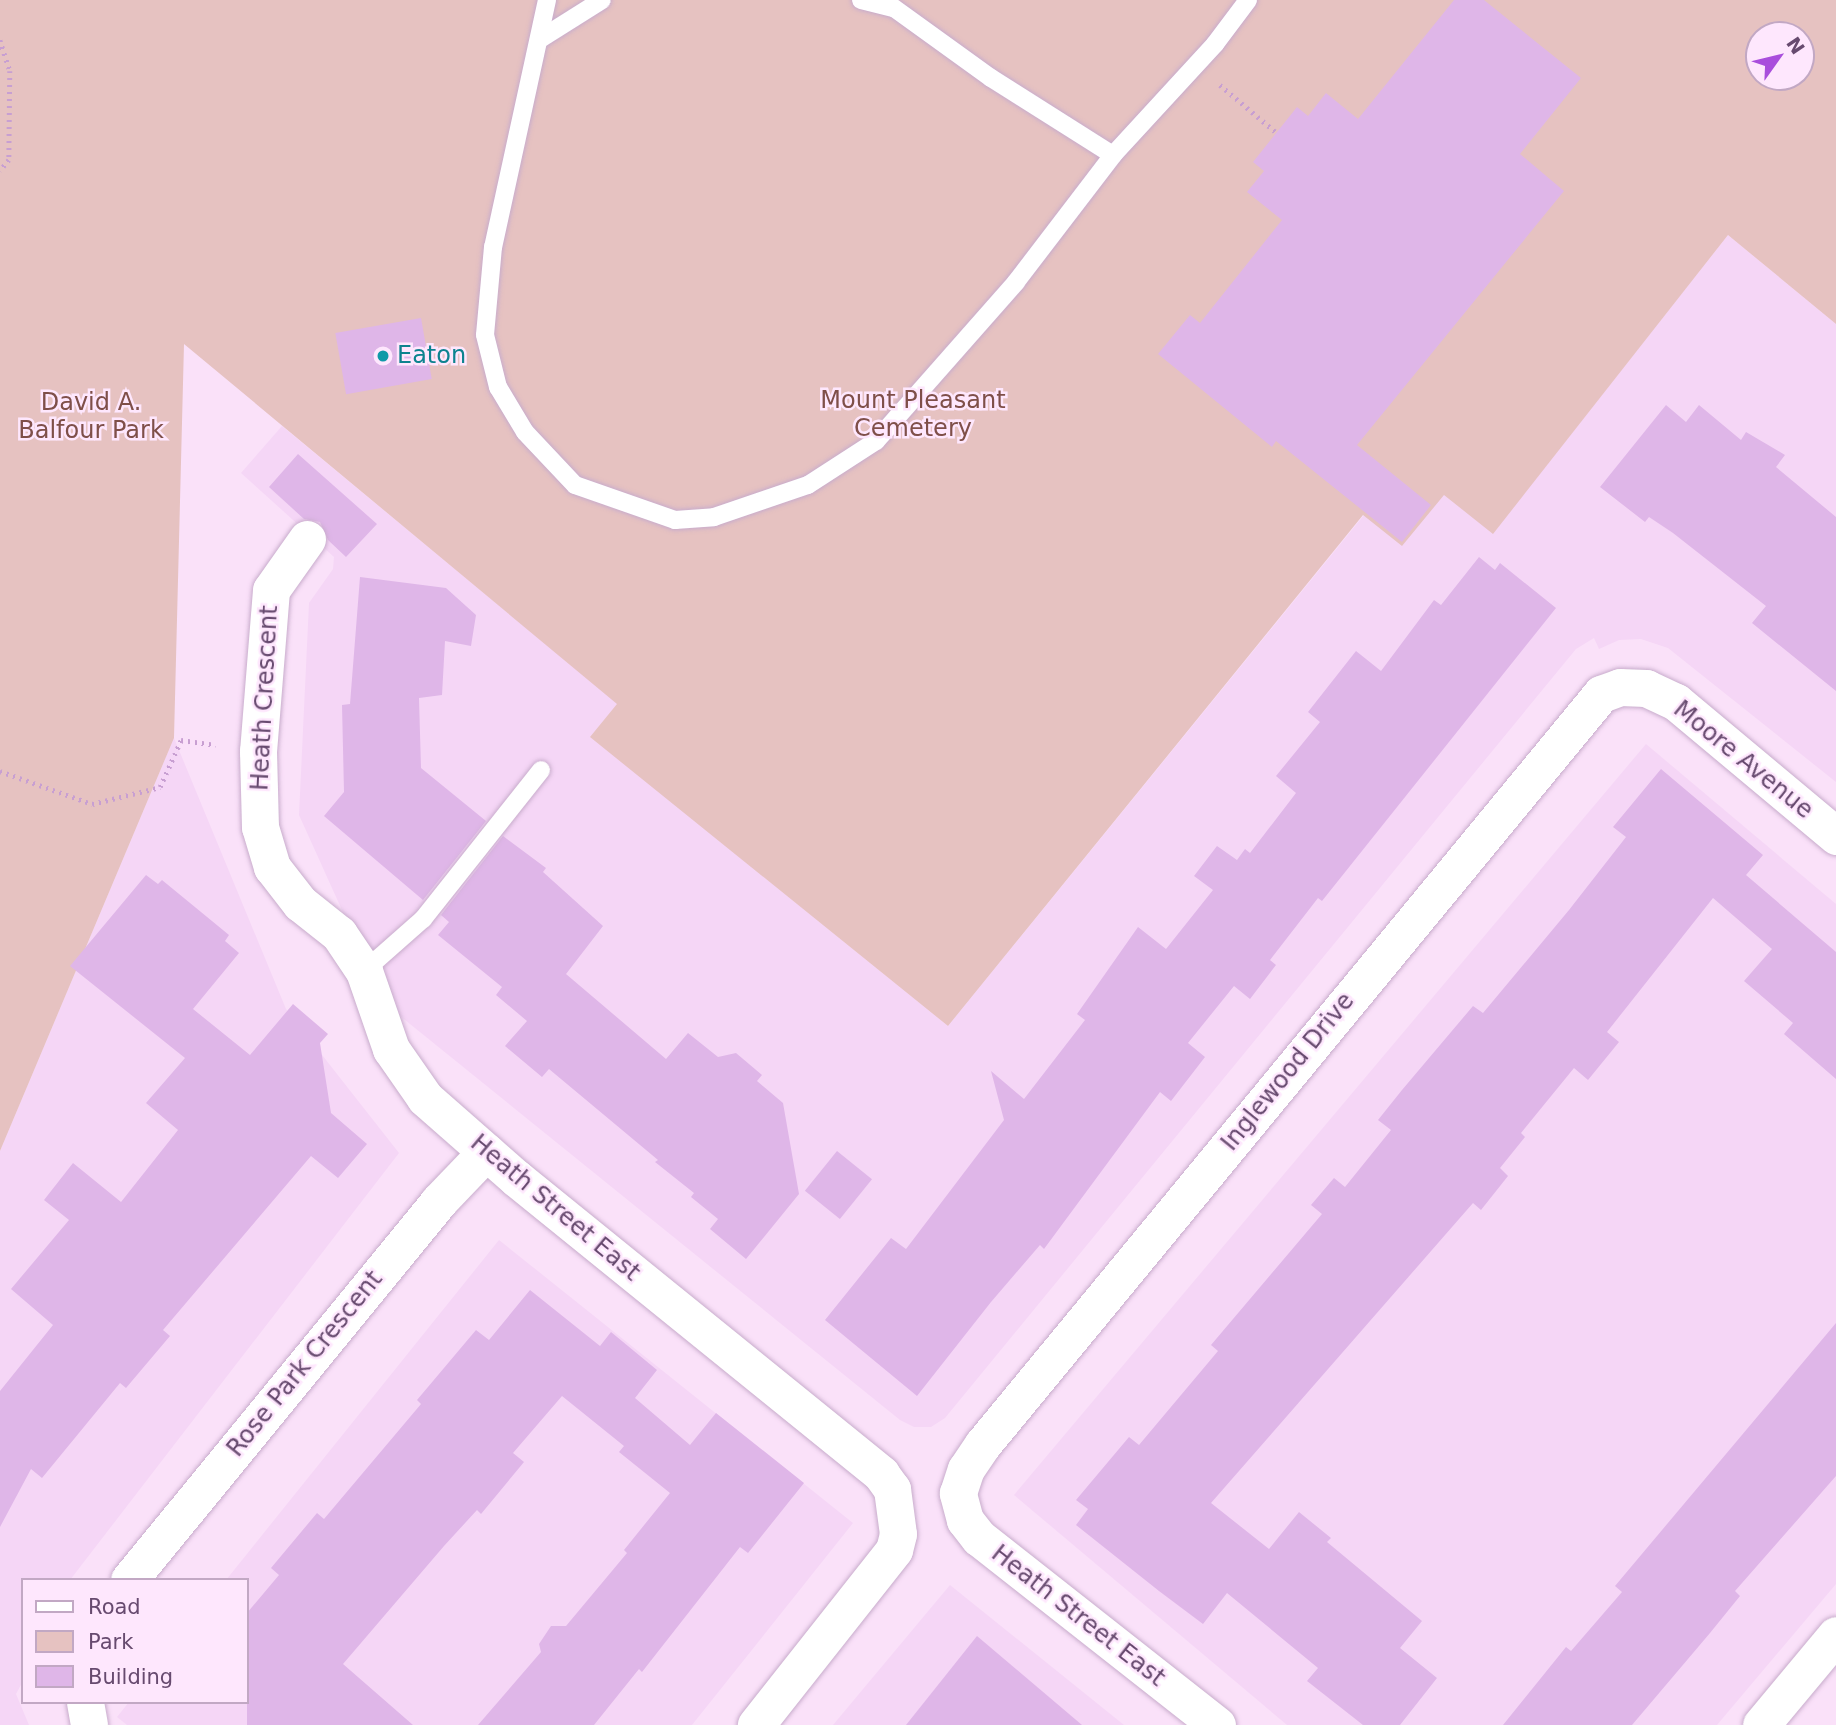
<!DOCTYPE html>
<style>
body{margin:0}
#map{position:relative;width:1836px;height:1725px;overflow:hidden;background:#fae1f9;font-family:"DejaVu Sans",sans-serif}
div>[style]{position:absolute}
.residential>*{inset:0;background:#f5d6f6}
.green>*{inset:0;background:#e6c2c1}
.building>*{inset:0;background:#dfb6e8;transform-origin:0 0}
.path>*{height:4.5px;margin-top:-2.25px;transform-origin:0;background:repeating-linear-gradient(90deg,#c89fd2 0 2px,transparent 0 7px)}
.roads{filter:drop-shadow(0 0 2px #c8accc) drop-shadow(0 0 2px #c8accc)}
.lane>*{height:18px;margin:-9px;padding:0 9px;transform-origin:9px;border-radius:9px;background:#fff}
.street>*{height:37px;margin:-18.5px;padding:0 18.5px;transform-origin:18.5px;border-radius:18.5px;background:#fff}
.dots>*{width:19px;height:19px;translate:-50% -50%;box-sizing:border-box;border:4px solid #fee7fd;border-radius:50%}
span{translate:-50% -50%;white-space:nowrap;text-align:center;line-height:1.15;-webkit-text-stroke:5px #fee7fd;paint-order:stroke}
.culture-label{font-size:24px;color:#0d838f}
.left{translate:0 -50%;text-align:left}
.park-label{font-size:24px;color:#7f4f49}
.street-label{font-size:24px;color:#674a6f}
.legend{position:absolute;left:21px;top:1578px;width:228px;height:126px;box-sizing:border-box;background:#fee7fd;border:2px solid #c2a8c4;margin:0;padding:9px 12px;list-style:none;font-size:21px;color:#674a6f}
.legend li{display:flex;align-items:center;gap:14px;height:35px}
.legend b{width:35px;border:2px solid #c2a8c4}
.north{position:absolute;left:1745px;top:21px;width:70px;height:70px;box-sizing:border-box;background:#fee7fd;border:2px solid #c2a8c4;border-radius:50%;rotate:56deg;font-size:19px;font-weight:700;line-height:28px;text-align:center;color:#674a6f}
.north::after{content:'';display:block;margin:auto;width:24px;height:32px;background:#a94edc;clip-path:polygon(50% 0,100% 100%,50% 72%,0 100%)}
</style>
<div id="map">
<div class="residential">
<div style="clip-path:polygon(1728px 235px,1836px 324px,1836px 782px,1668px 648px,1641px 639px,1619px 640px,1599px 649px,1594px 638px,1576px 649px,945px 1418px,931px 1427px,914px 1427px,900px 1420px,384px 1003px,299px 815px,309px 603px,333px 569px,334px 557px,241px 473px,282px 426px,618px 704px,591px 737px,948px 1026px,1364px 515px,1444px 494px,1493px 533px)"></div>
<div style="clip-path:polygon(174px 738px,286px 1009px,399px 1153px,70px 1580px,23px 1580px,23px 1681px,16px 1694px,29px 1725px,0 1725px,0 1151px)"></div>
<div style="clip-path:polygon(1646px 744px,1836px 904px,1836px 1584px,1717px 1725px,1287px 1725px,1014px 1495px)"></div>
<div style="clip-path:polygon(499px 1240px,853px 1523px,692px 1725px,127px 1725px,117px 1717px,129px 1702px,247px 1702px,247px 1580px,226px 1580px)"></div>
<div style="clip-path:polygon(950px 1585px,1124px 1725px,833px 1725px)"></div>
</div>
<div class="green">
<div style="clip-path:polygon(evenodd,0 0,1836px 0,1836px 324px,1728px 235px,1493px 534px,1444px 495px,1402px 546px,1363px 515px,948px 1026px,590px 737px,617px 704px,184px 344px,174px 738px,0 1151px,0 0,1759px 35px,1801px 35px,1801px 77px,1759px 77px,1759px 35px)"></div>
</div>
<div class="building">
<div style="clip-path:polygon(1454px 0,1484px 0,1581px 78px,1520px 154px,1564px 191px,1357px 445px,1431px 505px,1402px 542px,1276px 441px,1272px 447px,1158px 354px,1190px 315px,1200px 323px,1282px 220px,1247px 192px,1264px 171px,1253px 162px,1297px 107px,1308px 116px,1326px 93px,1358px 119px)"></div>
<div style="left:421px;top:318px;width:62px;height:87px;rotate:80deg"></div>
<div style="clip-path:polygon(1666px 405px,1686px 422px,1699px 405px,1741px 440px,1746px 432px,1785px 455px,1776px 467px,1836px 517px,1836px 691px,1752px 623px,1766px 606px,1673px 533px,1649px 517px,1645px 522px,1600px 487px)"></div>
<div style="clip-path:polygon(298px 454px,377px 524px,346px 557px,328px 540px,320px 522px,304px 519px,269px 487px)"></div>
<div style="clip-path:polygon(1479px 557px,1495px 570px,1500px 563px,1556px 608px,1322px 901px,1318px 898px,1270px 960px,1276px 965px,1250px 999px,1234px 986px,1188px 1043px,1205px 1057px,1171px 1101px,1160px 1092px,1044px 1249px,1040px 1245px,991px 1302px,917px 1396px,825px 1320px,891px 1238px,906px 1249px,1004px 1120px,991px 1071px,1024px 1099px,1085px 1020px,1077px 1014px,1138px 927px,1166px 949px,1213px 890px,1194px 876px,1217px 846px,1237px 860px,1245px 849px,1250px 853px,1296px 793px,1276px 776px,1320px 722px,1308px 712px,1356px 651px,1381px 671px,1434px 600px,1441px 605px)"></div>
<div style="clip-path:polygon(360px 577px,446px 588px,476px 615px,471px 646px,445px 641px,442px 695px,419px 698px,421px 768px,486px 821px,423px 900px,324px 816px,344px 792px,342px 705px,350px 704px)"></div>
<div style="clip-path:polygon(1661px 769px,1763px 855px,1746px 875px,1836px 952px,1836px 1079px,1784px 1034px,1793px 1023px,1744px 981px,1772px 949px,1713px 898px,1607px 1032px,1619px 1042px,1588px 1080px,1574px 1068px,1521px 1133px,1525px 1137px,1500px 1168px,1508px 1176px,1481px 1210px,1473px 1203px,1211px 1503px,1269px 1549px,1299px 1512px,1331px 1538px,1327px 1542px,1422px 1621px,1400px 1648px,1437px 1678px,1400px 1725px,1363px 1725px,1307px 1681px,1318px 1668px,1227px 1593px,1203px 1624px,1159px 1591px,1076px 1525px,1088px 1509px,1076px 1500px,1129px 1437px,1139px 1445px,1218px 1351px,1211px 1345px,1322px 1214px,1311px 1205px,1334px 1178px,1345px 1187px,1391px 1130px,1378px 1120px,1402px 1090px,1473px 1006px,1483px 1013px,1569px 910px,1626px 837px,1613px 827px)"></div>
<div style="clip-path:polygon(503px 836px,546px 868px,543px 872px,603px 926px,566px 974px,666px 1059px,688px 1033px,718px 1057px,736px 1053px,762px 1075px,757px 1081px,783px 1103px,799px 1194px,746px 1259px,710px 1229px,718px 1219px,691px 1197px,694px 1193px,655px 1162px,658px 1160px,549px 1069px,542px 1077px,505px 1046px,527px 1021px,496px 995px,502px 987px,438px 935px,449px 922px,441px 915px)"></div>
<div style="clip-path:polygon(146px 875px,158px 884px,162px 880px,229px 935px,225px 941px,239px 953px,193px 1009px,250px 1055px,293px 1004px,328px 1034px,320px 1043px,331px 1113px,367px 1144px,338px 1178px,311px 1156px,163px 1330px,170px 1336px,126px 1388px,120px 1383px,42px 1478px,31px 1469px,0 1527px,0 1391px,53px 1325px,11px 1289px,69px 1220px,44px 1200px,73px 1163px,121px 1202px,178px 1130px,146px 1103px,185px 1058px,70px 966px)"></div>
<div style="left:837px;top:1151px;width:45px;height:51px;rotate:39deg"></div>
<div style="clip-path:polygon(530px 1290px,600px 1346px,611px 1332px,657px 1370px,635px 1398px,690px 1445px,716px 1413px,804px 1483px,748px 1553px,740px 1547px,642px 1672px,639px 1669px,594px 1725px,478px 1725px,541px 1652px,539px 1644px,551px 1626px,566px 1626px,627px 1553px,624px 1550px,670px 1493px,619px 1452px,624px 1446px,562px 1396px,513px 1453px,524px 1462px,481px 1514px,477px 1510px,444px 1546px,343px 1664px,413px 1725px,247px 1725px,247px 1613px,279px 1575px,271px 1568px,317px 1513px,324px 1519px,421px 1404px,417px 1400px,476px 1330px,489px 1340px)"></div>
<div style="clip-path:polygon(1836px 1323px,1836px 1476px,1735px 1591px,1740px 1596px,1710px 1633px,1632px 1725px,1503px 1725px,1566px 1647px,1571px 1651px,1622px 1592px,1615px 1586px)"></div>
<div style="clip-path:polygon(977px 1636px,1082px 1725px,906px 1725px)"></div>
</div>
<div class="path">
<div style="left:0;top:40px;width:33px;rotate:72deg"></div>
<div style="left:10px;top:71px;width:89px;rotate:90.6deg"></div>
<div style="left:9px;top:160px;width:14px;rotate:129deg"></div>
<div style="left:1220px;top:85px;width:75px;rotate:40.1deg"></div>
<div style="left:0;top:771px;width:98px;rotate:19.7deg"></div>
<div style="left:92px;top:804px;width:70px;rotate:-14deg"></div>
<div style="left:160px;top:787px;width:51px;rotate:-65.9deg"></div>
<div style="left:181px;top:740px;width:35px;rotate:8deg"></div>
</div>
<div class="roads">
<div class="lane">
<div style="left:547px;top:0;width:253px;rotate:102.3deg"></div>
<div style="left:493px;top:247px;width:88px;rotate:95.2deg"></div>
<div style="left:485px;top:335px;width:54px;rotate:76deg"></div>
<div style="left:498px;top:387px;width:52px;rotate:59deg"></div>
<div style="left:525px;top:432px;width:73px;rotate:46.7deg"></div>
<div style="left:575px;top:485px;width:106px;rotate:19.3deg"></div>
<div style="left:675px;top:520px;width:39px;rotate:-4deg"></div>
<div style="left:714px;top:517px;width:99px;rotate:-18.8deg"></div>
<div style="left:808px;top:485px;width:81px;rotate:-32.9deg"></div>
<div style="left:876px;top:441px;width:212px;rotate:-48.6deg"></div>
<div style="left:1016px;top:282px;width:160px;rotate:-52.6deg"></div>
<div style="left:1113px;top:155px;width:151px;rotate:-47.4deg"></div>
<div style="left:1215px;top:44px;width:55px;rotate:-53.1deg"></div>
<div style="left:861px;top:0;width:34px;rotate:14deg"></div>
<div style="left:894px;top:8px;width:120px;rotate:35.8deg"></div>
<div style="left:991px;top:78px;width:144px;rotate:32.3deg"></div>
<div style="left:540px;top:39px;width:73px;rotate:-32.2deg"></div>
<div style="left:364px;top:971px;width:79px;rotate:-41.4deg"></div>
<div style="left:423px;top:919px;width:190px;rotate:-51.6deg"></div>
</div>
<div class="street">
<div style="left:307px;top:539px;width:62px;rotate:125.2deg"></div>
<div style="left:271px;top:590px;width:162px;rotate:94.6deg"></div>
<div style="left:258px;top:751px;width:76px;rotate:88.5deg"></div>
<div style="left:260px;top:827px;width:42px;rotate:73.3deg"></div>
<div style="left:272px;top:867px;width:46px;rotate:52.1deg"></div>
<div style="left:300px;top:903px;width:50px;rotate:38.5deg"></div>
<div style="left:339px;top:934px;width:45px;rotate:56deg"></div>
<div style="left:364px;top:971px;width:83px;rotate:70.9deg"></div>
<div style="left:391px;top:1049px;width:60px;rotate:55.2deg"></div>
<div style="left:425px;top:1098px;width:121px;rotate:41.3deg"></div>
<div style="left:516px;top:1178px;width:470px;rotate:39deg"></div>
<div style="left:881px;top:1474px;width:19px;rotate:54deg"></div>
<div style="left:892px;top:1489px;width:45px;rotate:82.4deg"></div>
<div style="left:898px;top:1534px;width:16px;rotate:104deg"></div>
<div style="left:894px;top:1550px;width:223px;rotate:128.3deg"></div>
<div style="left:129px;top:1580px;width:490px;rotate:-50.7deg"></div>
<div style="left:439px;top:1201px;width:68px;rotate:-46.2deg"></div>
<div style="left:85px;top:1702px;width:23px;rotate:80deg"></div>
<div style="left:1217px;top:1725px;width:303px;rotate:-141.8deg"></div>
<div style="left:979px;top:1538px;width:23px;rotate:-128deg"></div>
<div style="left:965px;top:1520px;width:28px;rotate:-105deg"></div>
<div style="left:958px;top:1493px;width:25px;rotate:-72deg"></div>
<div style="left:966px;top:1469px;width:30px;rotate:-56deg"></div>
<div style="left:983px;top:1444px;width:972px;rotate:-50.51deg"></div>
<div style="left:1601px;top:694px;width:20px;rotate:-20deg"></div>
<div style="left:1620px;top:687px;width:26px;rotate:2deg"></div>
<div style="left:1646px;top:688px;width:33px;rotate:25deg"></div>
<div style="left:1676px;top:702px;width:209px;rotate:39.9deg"></div>
<div style="left:1761px;top:1725px;width:117px;rotate:-50.2deg"></div>
</div>
</div>
<div class="dots">
<div style="left:383px;top:356px;background:#0f9aa8"></div>
</div>
<div class="culture-label">
<span class="left" style="left:397px;top:356px">Eaton</span>
</div>
<div class="park-label">
<span style="left:913px;top:415px">Mount Pleasant<br>Cemetery</span>
<span style="left:91px;top:417px">David A.<br>Balfour Park</span>
</div>
<div class="street-label">
<span style="left:265px;top:698px;rotate:-87deg">Heath Crescent</span>
<span style="left:1743px;top:760px;rotate:39deg">Moore Avenue</span>
<span style="left:1288px;top:1072px;rotate:-51deg">Inglewood Drive</span>
<span style="left:555px;top:1208px;rotate:40deg">Heath Street East</span>
<span style="left:305px;top:1364px;rotate:-51deg">Rose Park Crescent</span>
<span style="left:1078px;top:1616px;rotate:38deg">Heath Street East</span>
</div>
<ul class="legend">
<li><b style="height:9px;background:#fff"></b>Road</li>
<li><b style="height:19px;background:#e6c2c1"></b>Park</li>
<li><b style="height:19px;background:#dfb6e8"></b>Building</li>
</ul>
<div class="north">N</div>
</div>
